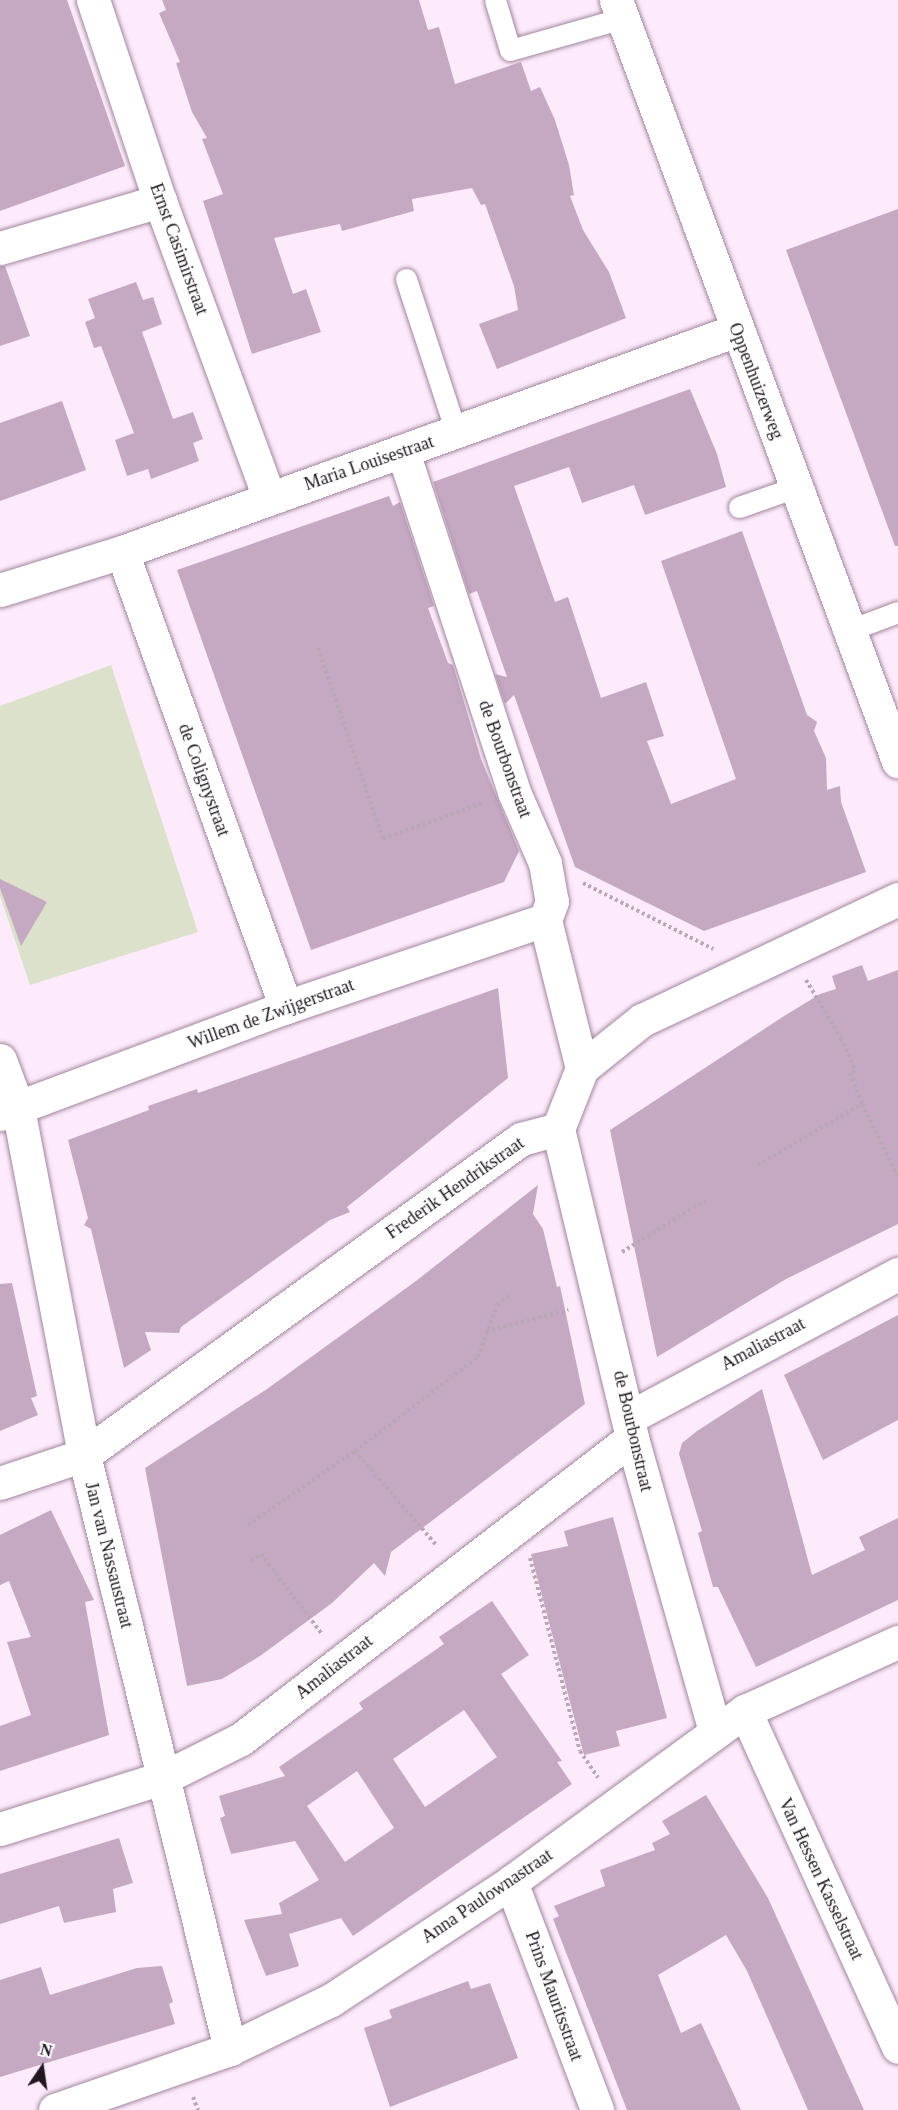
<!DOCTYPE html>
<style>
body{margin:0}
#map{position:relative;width:898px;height:2110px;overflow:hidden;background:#fdebfb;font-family:"Times New Roman",serif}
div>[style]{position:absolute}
.green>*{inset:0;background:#dce1cc}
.building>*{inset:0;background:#c5a8c2}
.path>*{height:4px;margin-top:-2px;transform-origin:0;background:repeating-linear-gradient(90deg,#b8a8b6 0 3px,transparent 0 6px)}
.roads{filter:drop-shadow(0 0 2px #a1869e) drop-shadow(0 0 2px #a1869e)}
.lane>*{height:21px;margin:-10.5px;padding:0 10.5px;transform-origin:10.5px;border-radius:10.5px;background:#fff}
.street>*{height:33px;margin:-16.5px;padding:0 16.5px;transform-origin:16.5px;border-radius:16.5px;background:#fff}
.secondary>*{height:33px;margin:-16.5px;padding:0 16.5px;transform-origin:16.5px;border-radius:16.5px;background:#fff}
span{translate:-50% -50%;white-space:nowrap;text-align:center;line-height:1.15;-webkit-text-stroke:4.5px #fff;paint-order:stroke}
.street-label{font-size:18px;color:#221721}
.north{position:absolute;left:12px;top:2038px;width:60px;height:60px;-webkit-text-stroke:4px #fff;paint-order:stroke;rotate:13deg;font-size:16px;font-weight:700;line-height:24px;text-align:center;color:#221721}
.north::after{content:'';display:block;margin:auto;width:21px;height:27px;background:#221721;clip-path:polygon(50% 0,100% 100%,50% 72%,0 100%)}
</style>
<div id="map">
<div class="green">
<div style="clip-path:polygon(111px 665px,198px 932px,30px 985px,0 896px,0 706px)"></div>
</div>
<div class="building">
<div style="clip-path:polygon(0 0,67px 0,125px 166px,0 211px)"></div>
<div style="clip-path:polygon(162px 0,419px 0,428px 30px,439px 27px,455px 84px,521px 62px,531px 91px,540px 87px,555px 120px,569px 165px,574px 195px,570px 196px,583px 230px,609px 272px,626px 318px,497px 369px,479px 324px,518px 310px,514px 286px,485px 204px,481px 205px,472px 188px,412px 199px,414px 211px,342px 231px,340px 224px,274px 238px,293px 294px,306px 289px,321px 332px,252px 354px,203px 201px,223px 194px,202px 139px,207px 138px,192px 112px,176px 63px,180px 62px,159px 13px,166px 10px)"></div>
<div style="clip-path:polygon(898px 209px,898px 546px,895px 546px,786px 250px)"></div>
<div style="clip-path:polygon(0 266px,5px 266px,30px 336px,0 346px)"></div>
<div style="clip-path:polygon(136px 282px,143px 300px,153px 297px,162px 324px,142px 332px,173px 419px,193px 412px,203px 439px,193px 443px,199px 461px,151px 479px,148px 469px,127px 476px,115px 440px,134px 433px,101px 346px,94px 348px,85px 322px,95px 318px,88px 299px)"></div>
<div style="clip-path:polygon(690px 389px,717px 454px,726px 487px,645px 515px,634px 485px,582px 503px,569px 467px,514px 486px,555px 602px,568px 597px,601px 698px,646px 682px,664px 736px,647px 741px,671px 804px,736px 779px,661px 561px,742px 531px,807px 715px,817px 722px,814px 731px,826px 758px,827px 790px,840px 786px,841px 802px,866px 872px,704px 931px,575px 867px,514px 695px,505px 704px,495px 674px,507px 677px,477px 591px,469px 594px,433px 482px)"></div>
<div style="clip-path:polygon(62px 401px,86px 470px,0 501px,0 423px)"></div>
<div style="clip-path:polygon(389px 496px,393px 506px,400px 502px,434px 606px,428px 608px,448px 663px,453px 665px,481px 759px,519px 851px,504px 882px,311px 950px,177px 570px)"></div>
<div style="clip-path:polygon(0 879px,47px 902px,21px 946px,0 888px)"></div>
<div style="clip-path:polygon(862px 965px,868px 981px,898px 970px,898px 1224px,786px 1279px,657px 1357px,610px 1130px,781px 1018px,820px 994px,836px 989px,832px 976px)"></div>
<div style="clip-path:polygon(498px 988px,508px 1078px,347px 1207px,350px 1212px,330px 1220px,181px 1327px,179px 1333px,145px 1332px,151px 1350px,124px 1368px,91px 1229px,84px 1225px,88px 1218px,68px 1140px,149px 1110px,148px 1106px,197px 1089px,198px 1093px)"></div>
<div style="clip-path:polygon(538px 1185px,533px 1214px,543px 1229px,557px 1287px,560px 1286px,585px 1404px,391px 1552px,385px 1576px,374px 1563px,332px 1603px,260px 1656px,222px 1679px,187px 1686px,145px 1468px,267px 1389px,416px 1281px)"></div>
<div style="clip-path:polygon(12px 1283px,37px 1396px,31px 1398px,38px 1415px,0 1431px,0 1284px)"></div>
<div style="clip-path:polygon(898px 1315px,898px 1420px,823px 1460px,784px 1375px)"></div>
<div style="clip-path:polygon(762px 1389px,812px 1575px,865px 1550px,859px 1537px,898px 1518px,898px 1600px,756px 1667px,718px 1587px,713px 1587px,698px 1533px,702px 1531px,679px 1454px,682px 1443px,697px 1431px)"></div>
<div style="clip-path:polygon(51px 1510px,94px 1600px,85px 1602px,109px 1735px,0 1771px,0 1726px,31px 1715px,7px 1642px,31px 1637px,9px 1581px,0 1585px,0 1535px)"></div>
<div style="clip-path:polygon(613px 1517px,667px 1718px,616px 1731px,620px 1746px,584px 1755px,531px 1554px,568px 1546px,564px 1531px)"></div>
<div style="clip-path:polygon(evenodd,492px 1601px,529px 1655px,501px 1674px,562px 1761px,557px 1762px,572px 1784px,353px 1936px,341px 1918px,289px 1934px,299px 1966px,266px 1976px,244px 1920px,282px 1914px,279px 1903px,319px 1880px,295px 1841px,231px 1854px,220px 1818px,225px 1816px,219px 1796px,285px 1776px,279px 1767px,363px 1709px,359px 1703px,444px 1644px,439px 1637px,492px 1601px,464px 1710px,497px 1757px,425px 1807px,393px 1759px,464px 1710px,492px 1601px,357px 1771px,394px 1828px,345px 1862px,307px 1806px,357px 1771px)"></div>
<div style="clip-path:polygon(706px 1795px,768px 1898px,864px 2110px,808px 2110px,747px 1971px,726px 1935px,658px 1975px,681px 2033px,701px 2023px,741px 2110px,627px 2110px,553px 1919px,559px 1916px,554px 1906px,605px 1886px,600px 1870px,655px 1850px,652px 1843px,670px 1834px,662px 1821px)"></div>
<div style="clip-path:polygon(119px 1838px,133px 1883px,113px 1889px,116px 1912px,64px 1923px,59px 1906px,0 1924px,0 1874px)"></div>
<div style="clip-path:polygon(162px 1966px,173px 2002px,169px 2004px,175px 2024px,0 2077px,0 1980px,41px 1967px,50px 1995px,137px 1968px)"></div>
<div style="clip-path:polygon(468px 1981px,471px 1989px,490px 1983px,518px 2058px,390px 2107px,364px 2028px,392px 2018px,389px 2010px)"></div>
</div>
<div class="path">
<div style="left:318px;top:648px;width:202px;rotate:71.2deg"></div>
<div style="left:383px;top:839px;width:105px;rotate:-20deg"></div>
<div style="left:583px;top:883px;width:146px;rotate:26.9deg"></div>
<div style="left:806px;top:980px;width:68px;rotate:58.9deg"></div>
<div style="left:841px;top:1038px;width:35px;rotate:66deg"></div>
<div style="left:855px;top:1070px;width:6px;rotate:149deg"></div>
<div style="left:850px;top:1073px;width:33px;rotate:69deg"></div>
<div style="left:862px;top:1104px;width:81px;rotate:63.7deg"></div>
<div style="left:758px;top:1165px;width:121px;rotate:-30.4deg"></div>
<div style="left:622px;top:1252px;width:99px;rotate:-31.8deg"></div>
<div style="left:486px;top:1331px;width:85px;rotate:-14.4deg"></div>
<div style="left:355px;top:1451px;width:125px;rotate:49.2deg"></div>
<div style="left:248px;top:1525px;width:130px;rotate:-34.7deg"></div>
<div style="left:355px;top:1451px;width:155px;rotate:-37.4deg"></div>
<div style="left:478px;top:1357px;width:55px;rotate:-69.9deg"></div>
<div style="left:497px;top:1305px;width:18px;rotate:-38deg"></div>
<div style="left:530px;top:1558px;width:199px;rotate:75.5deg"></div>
<div style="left:580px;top:1751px;width:32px;rotate:56deg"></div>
<div style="left:251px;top:1561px;width:12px;rotate:-35deg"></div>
<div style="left:261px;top:1554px;width:101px;rotate:52.7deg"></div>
<div style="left:193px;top:2097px;width:14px;rotate:69deg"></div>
</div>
<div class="roads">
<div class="lane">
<div style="left:495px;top:0;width:52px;rotate:73.3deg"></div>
<div style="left:510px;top:50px;width:117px;rotate:-15.8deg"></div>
<div style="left:406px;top:279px;width:161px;rotate:71.9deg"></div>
<div style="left:739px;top:507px;width:60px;rotate:-19.3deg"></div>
<div style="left:850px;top:630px;width:51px;rotate:-20.6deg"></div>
</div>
<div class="street">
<div style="left:93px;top:0;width:212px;rotate:71.6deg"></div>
<div style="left:160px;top:201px;width:315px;rotate:69.8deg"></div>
<div style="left:0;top:248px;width:167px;rotate:-16.4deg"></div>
<div style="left:403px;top:452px;width:358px;rotate:71.9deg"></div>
<div style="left:514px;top:792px;width:77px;rotate:66.4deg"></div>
<div style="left:545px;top:863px;width:39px;rotate:80deg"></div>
<div style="left:552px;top:901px;width:20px;rotate:110deg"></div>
<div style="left:545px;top:920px;width:153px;rotate:76deg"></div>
<div style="left:122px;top:552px;width:484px;rotate:70.2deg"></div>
<div style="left:0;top:590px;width:128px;rotate:-17.3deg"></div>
<div style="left:122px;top:552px;width:654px;rotate:-19.85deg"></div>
<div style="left:0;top:1060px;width:51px;rotate:69.4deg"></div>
<div style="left:18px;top:1108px;width:353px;rotate:79.2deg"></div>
<div style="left:84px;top:1455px;width:612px;rotate:76.19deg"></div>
<div style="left:0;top:1114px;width:305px;rotate:-20.5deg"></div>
<div style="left:286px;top:1007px;width:273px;rotate:-18.6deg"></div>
<div style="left:558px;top:1129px;width:318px;rotate:76.5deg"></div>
<div style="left:632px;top:1438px;width:305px;rotate:74.2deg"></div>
<div style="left:630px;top:1417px;width:304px;rotate:-28.1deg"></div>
<div style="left:0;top:1483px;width:89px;rotate:-18.4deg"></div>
<div style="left:84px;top:1455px;width:539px;rotate:-35.87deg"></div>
<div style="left:521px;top:1139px;width:38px;rotate:-15deg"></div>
<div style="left:558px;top:1129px;width:66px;rotate:-68.5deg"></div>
<div style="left:582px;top:1068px;width:77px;rotate:-38.7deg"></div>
<div style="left:642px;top:1020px;width:283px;rotate:-25.3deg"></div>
<div style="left:745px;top:1711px;width:369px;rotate:65.5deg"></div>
<div style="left:0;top:1829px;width:173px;rotate:-17.5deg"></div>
<div style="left:165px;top:1777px;width:85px;rotate:-26.6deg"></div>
<div style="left:241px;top:1739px;width:493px;rotate:-37.6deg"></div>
<div style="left:511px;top:1882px;width:244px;rotate:69.3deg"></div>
<div style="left:55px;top:2110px;width:185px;rotate:-19.2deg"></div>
<div style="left:230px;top:2049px;width:112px;rotate:-25.9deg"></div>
<div style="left:331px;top:2000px;width:215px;rotate:-33.2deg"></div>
<div style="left:511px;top:1882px;width:290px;rotate:-36.2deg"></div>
<div style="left:745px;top:1711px;width:168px;rotate:-24.3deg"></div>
</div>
<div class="secondary">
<div style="left:616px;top:0;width:812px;rotate:69.67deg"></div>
</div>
</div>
<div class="street-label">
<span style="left:179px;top:249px;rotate:70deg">Ernst Casimirstraat</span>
<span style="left:756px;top:381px;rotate:69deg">Oppenhuizerweg</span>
<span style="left:369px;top:463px;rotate:-19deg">Maria Louisestraat</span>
<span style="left:505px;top:759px;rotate:70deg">de Bourbonstraat</span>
<span style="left:204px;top:780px;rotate:70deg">de Colignystraat</span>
<span style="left:271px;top:1014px;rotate:-20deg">Willem de Zwijgerstraat</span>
<span style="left:455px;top:1188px;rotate:-35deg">Frederik Hendrikstraat</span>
<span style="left:763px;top:1344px;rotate:-28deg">Amaliastraat</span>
<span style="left:633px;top:1431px;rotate:77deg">de Bourbonstraat</span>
<span style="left:109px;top:1555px;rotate:76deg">Jan van Nassaustraat</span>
<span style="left:334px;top:1667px;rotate:-38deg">Amaliastraat</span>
<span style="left:821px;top:1879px;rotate:65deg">Van Hessen Kasselstraat</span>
<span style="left:487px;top:1896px;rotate:-34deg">Anna Paulownastraat</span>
<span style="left:554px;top:1996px;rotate:70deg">Prins Mauritsstraat</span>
</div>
<div class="north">N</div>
</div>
